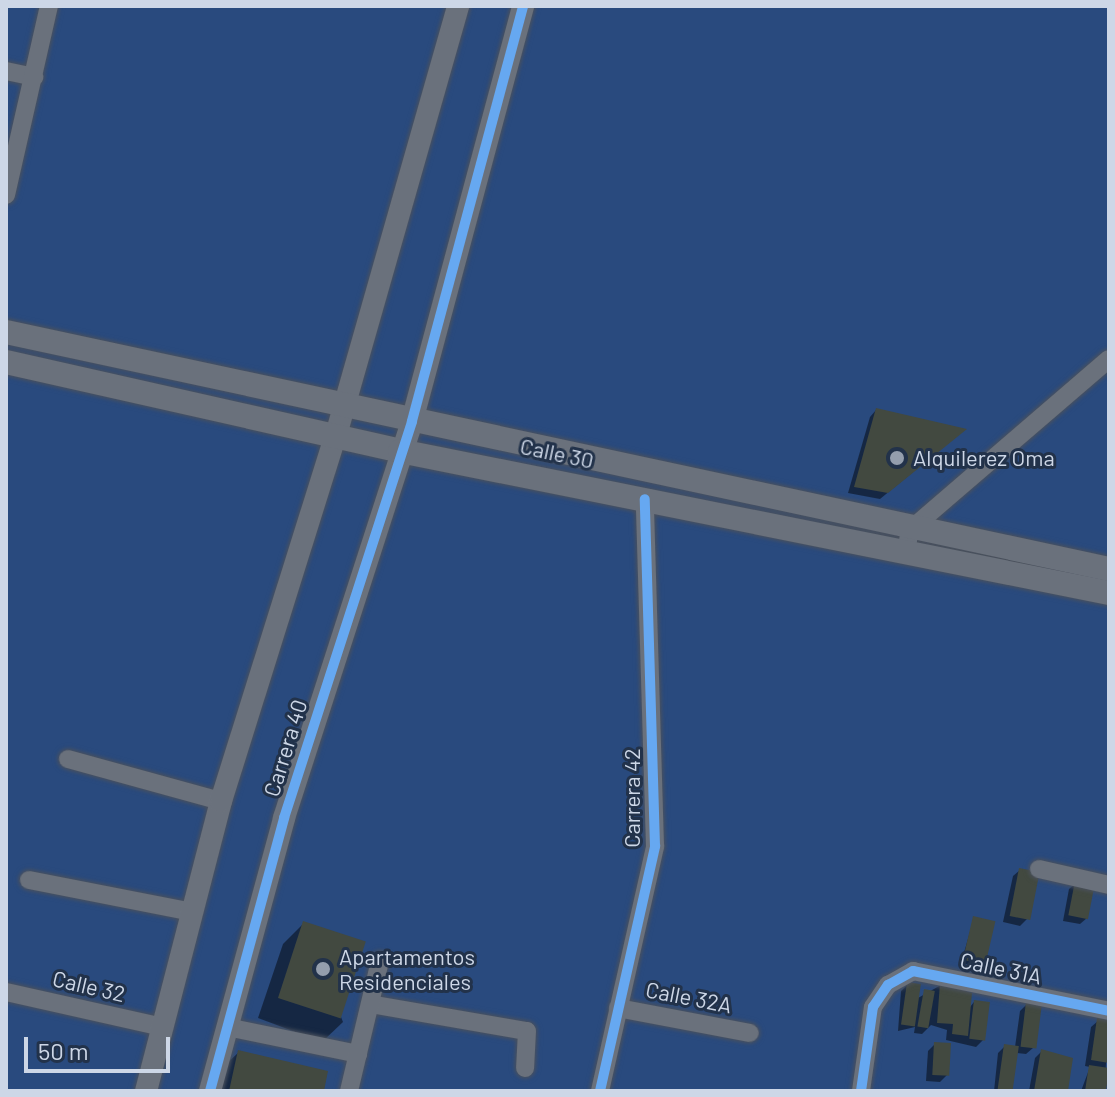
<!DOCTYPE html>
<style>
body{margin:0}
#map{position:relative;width:1115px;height:1097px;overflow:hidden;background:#2b3441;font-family:Barlow,sans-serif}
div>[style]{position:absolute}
.green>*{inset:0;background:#294a7e;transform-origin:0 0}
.shadow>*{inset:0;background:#0007}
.building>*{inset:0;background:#424940;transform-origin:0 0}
.roads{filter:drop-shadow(0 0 2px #4a515d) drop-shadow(0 0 2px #4a515d)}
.minor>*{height:18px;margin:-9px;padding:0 9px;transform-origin:9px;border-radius:9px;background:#6a717c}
.tertiary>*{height:22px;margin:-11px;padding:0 11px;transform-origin:11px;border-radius:11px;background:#6a717c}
.secondary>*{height:24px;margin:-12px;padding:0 12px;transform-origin:12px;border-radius:12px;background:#6a717c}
.cycleway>*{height:10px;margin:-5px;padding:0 5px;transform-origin:5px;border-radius:5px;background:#66a8f1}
.dots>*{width:22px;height:22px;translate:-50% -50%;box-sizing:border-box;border:4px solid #22324a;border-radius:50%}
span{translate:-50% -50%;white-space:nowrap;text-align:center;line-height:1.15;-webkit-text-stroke:6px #22324a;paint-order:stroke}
.street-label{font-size:22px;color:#cdd7e7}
.poi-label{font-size:22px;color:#cdd7e7}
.left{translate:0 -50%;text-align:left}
.frame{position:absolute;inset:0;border:8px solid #cdd7e7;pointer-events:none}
.scale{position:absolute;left:24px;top:1037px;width:146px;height:36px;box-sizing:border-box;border:4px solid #cdd7e7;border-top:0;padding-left:10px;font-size:24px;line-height:28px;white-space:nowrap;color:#cdd7e7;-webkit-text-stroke:6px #22324a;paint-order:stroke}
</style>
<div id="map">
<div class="green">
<div style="left:6px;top:6px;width:1103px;height:1085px"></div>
</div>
<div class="shadow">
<div style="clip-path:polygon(876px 410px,958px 435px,880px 499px,848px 493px,870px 417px)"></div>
<div style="clip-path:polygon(1020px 870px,1027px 919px,1020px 926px,1003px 922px,1013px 876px)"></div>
<div style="clip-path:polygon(1076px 883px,1087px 918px,1080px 924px,1063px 921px,1069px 889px)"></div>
<div style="clip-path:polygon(974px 918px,983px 965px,980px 967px,961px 963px)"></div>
<div style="clip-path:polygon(304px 923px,343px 1022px,322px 1042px,258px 1018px,283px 944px)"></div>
<div style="clip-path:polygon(908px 984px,918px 998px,941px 985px,970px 1007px,974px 1002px,983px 1040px,976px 1047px,946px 1040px,947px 1030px,931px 1025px,922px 1034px,914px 1033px,915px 1027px,898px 1031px,901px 991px)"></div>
<div style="clip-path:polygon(1027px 1004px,1033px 1048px,1026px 1054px,1017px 1053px,1012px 1091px,994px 1091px,998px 1053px,1005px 1046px,1015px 1047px,1020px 1011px)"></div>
<div style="clip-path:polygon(1098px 1021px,1109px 1022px,1104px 1091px,1081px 1091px,1090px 1067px,1085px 1066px,1091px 1027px)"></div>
<div style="clip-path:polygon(935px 1044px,947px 1075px,940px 1082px,926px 1081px,928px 1051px)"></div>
<div style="clip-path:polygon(1042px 1051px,1066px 1091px,1029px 1091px,1035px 1058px)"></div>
<div style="clip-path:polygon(239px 1052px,322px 1091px,219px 1091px,224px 1066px)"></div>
</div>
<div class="building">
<div style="clip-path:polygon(876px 408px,967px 429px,888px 493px,854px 487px)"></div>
<div style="left:1019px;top:868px;width:21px;height:49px;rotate:11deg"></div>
<div style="left:1075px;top:881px;width:20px;height:35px;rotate:11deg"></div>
<div style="left:973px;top:916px;width:23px;height:45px;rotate:13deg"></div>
<div style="left:303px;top:921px;width:66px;height:81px;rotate:18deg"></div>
<div style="left:907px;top:982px;width:14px;height:43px;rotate:8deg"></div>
<div style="clip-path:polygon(940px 983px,972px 993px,968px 1036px,952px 1034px,953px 1024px,937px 1023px)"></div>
<div style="left:924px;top:989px;width:11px;height:38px;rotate:10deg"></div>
<div style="left:974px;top:1000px;width:16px;height:39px;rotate:7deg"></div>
<div style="left:1026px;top:1002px;width:16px;height:45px;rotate:7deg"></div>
<div style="clip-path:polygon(1097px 1018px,1109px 1020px,1109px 1063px,1091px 1060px)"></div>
<div style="left:934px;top:1042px;width:17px;height:33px;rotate:3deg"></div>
<div style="left:1004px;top:1044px;width:15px;height:47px;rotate:8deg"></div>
<div style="clip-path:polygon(1041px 1049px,1073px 1058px,1068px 1091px,1034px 1091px)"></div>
<div style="clip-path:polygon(238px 1050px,328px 1071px,324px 1091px,229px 1091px)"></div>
<div style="clip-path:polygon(1089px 1065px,1109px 1068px,1106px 1091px,1085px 1091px)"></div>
</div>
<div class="roads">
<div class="minor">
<div style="left:6px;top:71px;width:29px;rotate:12deg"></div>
<div style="left:6px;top:195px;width:194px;rotate:-77.2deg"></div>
<div style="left:906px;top:552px;width:22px;rotate:-80deg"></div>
<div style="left:910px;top:530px;width:262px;rotate:-40.7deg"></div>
<div style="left:68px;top:759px;width:159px;rotate:15.4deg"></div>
<div style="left:1039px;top:869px;width:72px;rotate:12.9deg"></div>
<div style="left:29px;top:880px;width:166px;rotate:11.1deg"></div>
<div style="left:6px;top:992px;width:160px;rotate:12.6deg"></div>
<div style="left:370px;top:1004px;width:159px;rotate:9.8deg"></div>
<div style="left:527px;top:1031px;width:37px;rotate:93deg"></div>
<div style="left:618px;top:1008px;width:134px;rotate:10.7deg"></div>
<div style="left:227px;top:1027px;width:134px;rotate:11.6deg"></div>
<div style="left:349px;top:1091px;width:134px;rotate:-76.6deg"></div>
<div style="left:600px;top:1091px;width:251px;rotate:-77.3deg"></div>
<div style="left:655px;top:846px;width:347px;rotate:-91.7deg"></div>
<div style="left:861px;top:1091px;width:85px;rotate:-81.9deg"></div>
<div style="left:873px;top:1007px;width:27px;rotate:-56deg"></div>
<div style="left:888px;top:985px;width:29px;rotate:-29deg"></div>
<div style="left:913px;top:971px;width:200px;rotate:11.5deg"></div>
</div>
<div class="tertiary">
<div style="left:146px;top:1091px;width:300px;rotate:-75.5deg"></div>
<div style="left:221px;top:801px;width:384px;rotate:-72.6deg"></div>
<div style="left:336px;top:435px;width:446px;rotate:-74.1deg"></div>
<div style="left:210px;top:1091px;width:283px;rotate:-74.8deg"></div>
<div style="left:284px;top:818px;width:417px;rotate:-72.1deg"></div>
<div style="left:412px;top:421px;width:430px;rotate:-75deg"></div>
</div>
<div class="secondary">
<div style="left:6px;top:332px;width:1128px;rotate:12.13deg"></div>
<div style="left:6px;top:362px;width:404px;rotate:12.7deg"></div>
<div style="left:400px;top:451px;width:723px;rotate:11.33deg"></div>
</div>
</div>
<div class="cycleway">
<div style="left:210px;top:1091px;width:283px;rotate:-74.8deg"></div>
<div style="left:284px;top:818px;width:417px;rotate:-72.1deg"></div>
<div style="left:412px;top:421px;width:430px;rotate:-75deg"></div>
<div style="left:600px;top:1091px;width:251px;rotate:-77.3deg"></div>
<div style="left:655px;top:846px;width:347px;rotate:-91.7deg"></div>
<div style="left:861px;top:1091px;width:85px;rotate:-81.9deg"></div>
<div style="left:873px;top:1007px;width:27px;rotate:-56deg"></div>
<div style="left:888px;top:985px;width:29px;rotate:-29deg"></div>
<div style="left:913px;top:971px;width:200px;rotate:11.5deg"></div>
</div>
<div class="dots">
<div style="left:897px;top:458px;background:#949ead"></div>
<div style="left:323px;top:969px;background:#949ead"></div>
</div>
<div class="street-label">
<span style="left:557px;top:453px;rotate:12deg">Calle 30</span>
<span style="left:285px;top:748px;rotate:-73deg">Carrera 40</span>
<span style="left:632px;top:798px;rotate:-90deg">Carrera 42</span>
<span style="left:1001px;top:968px;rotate:12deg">Calle 31A</span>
<span style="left:89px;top:986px;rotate:13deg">Calle 32</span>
<span style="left:689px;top:997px;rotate:11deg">Calle 32A</span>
</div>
<div class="poi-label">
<span class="left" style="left:913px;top:458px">Alquilerez Oma</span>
<span class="left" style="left:339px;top:969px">Apartamentos<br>Residenciales</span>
</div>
<div class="frame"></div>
<div class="scale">50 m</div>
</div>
